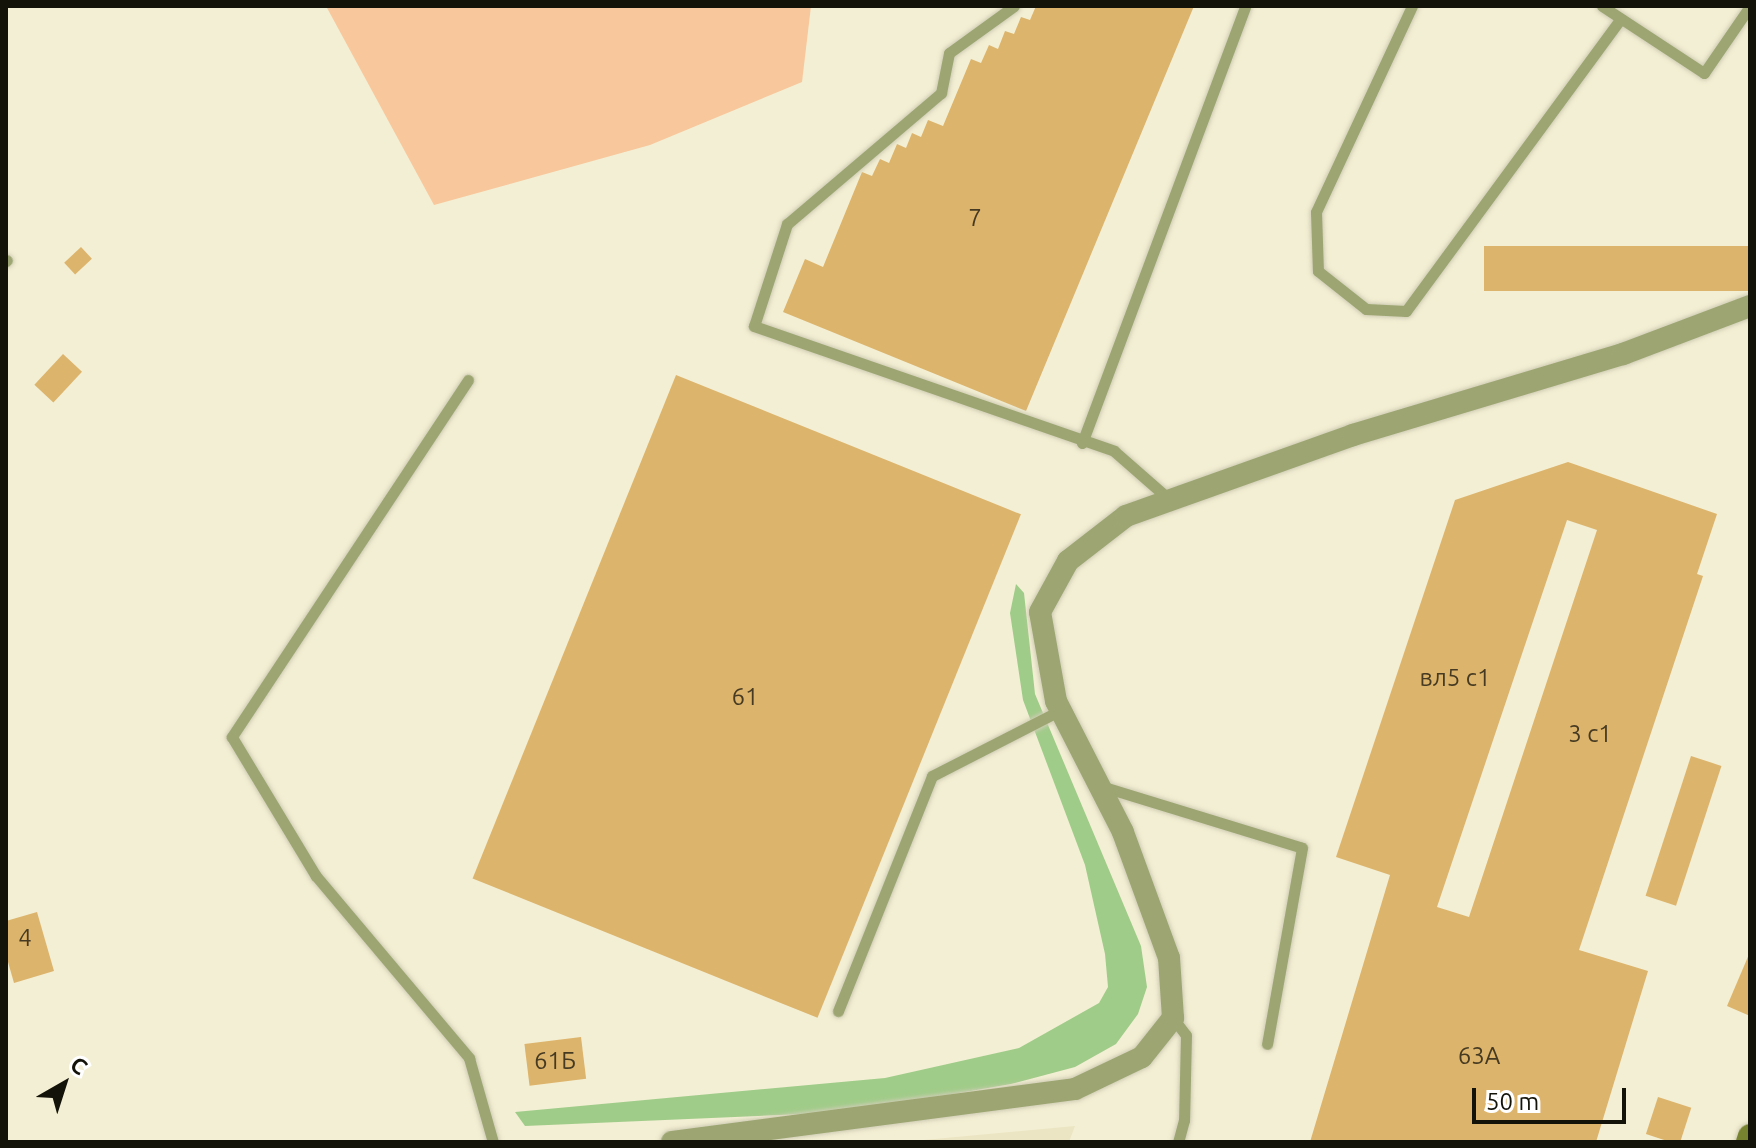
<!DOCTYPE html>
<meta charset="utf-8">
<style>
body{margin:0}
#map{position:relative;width:1756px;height:1148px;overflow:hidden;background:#f3efd4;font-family:Ubuntu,sans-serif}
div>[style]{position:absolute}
.built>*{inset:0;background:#ece5c3}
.green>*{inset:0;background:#f8c79c}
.water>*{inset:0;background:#a0cc89}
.building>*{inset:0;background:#ddb46c;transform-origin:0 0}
.roads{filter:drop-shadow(0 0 2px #cfccb4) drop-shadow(0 0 2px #cfccb4)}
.lane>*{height:11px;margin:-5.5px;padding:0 5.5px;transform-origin:5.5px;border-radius:5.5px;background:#9da672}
.street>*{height:22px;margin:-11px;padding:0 11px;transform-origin:11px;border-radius:11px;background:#9da672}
.secondary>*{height:24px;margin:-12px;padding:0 12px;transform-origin:12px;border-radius:12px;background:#77832e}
span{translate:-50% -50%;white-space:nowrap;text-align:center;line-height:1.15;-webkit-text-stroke:7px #fff;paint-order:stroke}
.number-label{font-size:24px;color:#463b22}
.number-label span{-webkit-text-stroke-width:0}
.frame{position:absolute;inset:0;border:8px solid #14130a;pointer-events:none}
.north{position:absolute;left:24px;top:1044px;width:80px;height:80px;-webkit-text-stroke:6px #fff;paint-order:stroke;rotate:39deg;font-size:22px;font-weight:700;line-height:32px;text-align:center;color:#14130a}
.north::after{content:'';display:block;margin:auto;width:28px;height:36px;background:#14130a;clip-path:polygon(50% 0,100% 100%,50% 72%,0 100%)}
.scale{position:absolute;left:1472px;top:1088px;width:154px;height:36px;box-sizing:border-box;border:4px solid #14130a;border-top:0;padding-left:10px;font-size:24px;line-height:28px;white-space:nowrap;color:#14130a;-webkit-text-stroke:6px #fff;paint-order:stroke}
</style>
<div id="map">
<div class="built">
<div style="clip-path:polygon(1075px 1126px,1069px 1142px,902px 1142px)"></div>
</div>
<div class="green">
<div style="clip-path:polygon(326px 6px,811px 6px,802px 82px,650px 145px,434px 205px)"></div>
</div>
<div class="water">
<div style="clip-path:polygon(1016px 584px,1024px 593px,1035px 694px,1141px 946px,1147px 987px,1138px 1014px,1116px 1044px,1075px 1067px,1011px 1084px,850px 1112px,525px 1126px,515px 1112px,885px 1078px,1019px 1048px,1099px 1003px,1108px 987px,1105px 954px,1085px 865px,1023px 700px,1010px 613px)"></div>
</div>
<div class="building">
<div style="clip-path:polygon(1036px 6px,1194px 6px,1026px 411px,783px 312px,805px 259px,823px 267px,862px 172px,872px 176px,880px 159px,889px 163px,897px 144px,906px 148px,912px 133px,921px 137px,928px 120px,943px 126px,971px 59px,981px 63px,989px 45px,998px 49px,1005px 31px,1014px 34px,1021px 17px,1030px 20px)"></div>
<div style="left:1750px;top:246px;width:45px;height:266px;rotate:90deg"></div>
<div style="left:81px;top:247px;width:16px;height:23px;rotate:47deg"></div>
<div style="left:63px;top:354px;width:26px;height:42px;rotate:43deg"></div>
<div style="left:676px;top:375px;width:372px;height:543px;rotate:22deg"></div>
<div style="clip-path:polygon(evenodd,1568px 462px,1717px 514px,1697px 574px,1703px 576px,1579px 950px,1648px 971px,1596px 1142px,1310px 1142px,1390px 875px,1336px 857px,1455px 500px,1568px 462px,1567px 520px,1597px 530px,1469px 917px,1437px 907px,1567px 520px)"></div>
<div style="left:1691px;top:756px;width:32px;height:147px;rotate:18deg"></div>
<div style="clip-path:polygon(37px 912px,54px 971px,14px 983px,6px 955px,6px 921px)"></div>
<div style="clip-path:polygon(1750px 952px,1750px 1016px,1727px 1006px)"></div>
<div style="left:581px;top:1037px;width:42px;height:57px;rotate:83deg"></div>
<div style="left:1658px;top:1097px;width:35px;height:39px;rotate:18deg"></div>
</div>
<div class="roads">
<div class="lane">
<div style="left:1014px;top:6px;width:80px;rotate:144.1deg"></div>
<div style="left:949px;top:53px;width:41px;rotate:101.3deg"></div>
<div style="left:941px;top:93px;width:202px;rotate:139.6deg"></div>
<div style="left:787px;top:224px;width:107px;rotate:107.9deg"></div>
<div style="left:754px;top:326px;width:381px;rotate:19.1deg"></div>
<div style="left:1114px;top:451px;width:74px;rotate:41.2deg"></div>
<div style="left:1412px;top:6px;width:227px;rotate:115deg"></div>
<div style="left:1316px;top:212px;width:59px;rotate:88.1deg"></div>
<div style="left:1318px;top:271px;width:61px;rotate:38.4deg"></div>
<div style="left:1366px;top:309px;width:40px;rotate:2.9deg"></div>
<div style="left:1406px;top:311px;width:361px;rotate:-53.7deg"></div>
<div style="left:1602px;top:6px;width:122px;rotate:33.3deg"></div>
<div style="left:1704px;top:73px;width:81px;rotate:-55.5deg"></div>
<div style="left:6px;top:261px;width:1px;rotate:-45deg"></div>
<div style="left:468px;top:380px;width:428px;rotate:123.5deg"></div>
<div style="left:232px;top:737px;width:162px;rotate:58.9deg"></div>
<div style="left:316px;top:876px;width:238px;rotate:49.9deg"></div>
<div style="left:469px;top:1058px;width:87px;rotate:74.1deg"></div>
<div style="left:1082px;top:443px;width:466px;rotate:-69.5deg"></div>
<div style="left:1101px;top:786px;width:210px;rotate:17.1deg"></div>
<div style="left:1302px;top:848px;width:199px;rotate:100.1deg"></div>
<div style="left:838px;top:1011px;width:253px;rotate:-68.2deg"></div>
<div style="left:932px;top:776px;width:145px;rotate:-27.1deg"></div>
<div style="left:1173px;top:1018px;width:21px;rotate:53deg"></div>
<div style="left:1186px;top:1035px;width:85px;rotate:91.3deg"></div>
<div style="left:1184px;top:1120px;width:23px;rotate:105deg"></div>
</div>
<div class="street">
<div style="left:672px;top:1142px;width:406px;rotate:-7.5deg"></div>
<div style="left:1075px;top:1089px;width:74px;rotate:-25.5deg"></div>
<div style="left:1142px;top:1057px;width:50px;rotate:-51.5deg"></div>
<div style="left:1173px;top:1018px;width:60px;rotate:-93.8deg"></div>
<div style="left:1169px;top:958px;width:134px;rotate:-110.1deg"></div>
<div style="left:1123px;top:832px;width:147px;rotate:-117.1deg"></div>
<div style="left:1056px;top:701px;width:90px;rotate:-100.2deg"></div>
<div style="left:1040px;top:612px;width:58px;rotate:-61.2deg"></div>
<div style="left:1068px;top:561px;width:73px;rotate:-37.8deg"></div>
<div style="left:1126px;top:516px;width:241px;rotate:-19.6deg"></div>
<div style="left:1353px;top:435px;width:282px;rotate:-16.7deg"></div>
<div style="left:1623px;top:354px;width:136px;rotate:-20.7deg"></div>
</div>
<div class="secondary">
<div style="left:1748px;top:1142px;width:6px;rotate:-72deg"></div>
</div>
</div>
<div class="number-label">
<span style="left:975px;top:218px">7</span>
<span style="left:1455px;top:678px">вл5 с1</span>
<span style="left:745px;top:697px">61</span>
<span style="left:1590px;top:734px">3 с1</span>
<span style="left:25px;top:938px">4</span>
<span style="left:1479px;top:1056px">63А</span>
<span style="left:555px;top:1061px">61Б</span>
</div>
<div class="frame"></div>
<div class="north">С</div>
<div class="scale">50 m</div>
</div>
